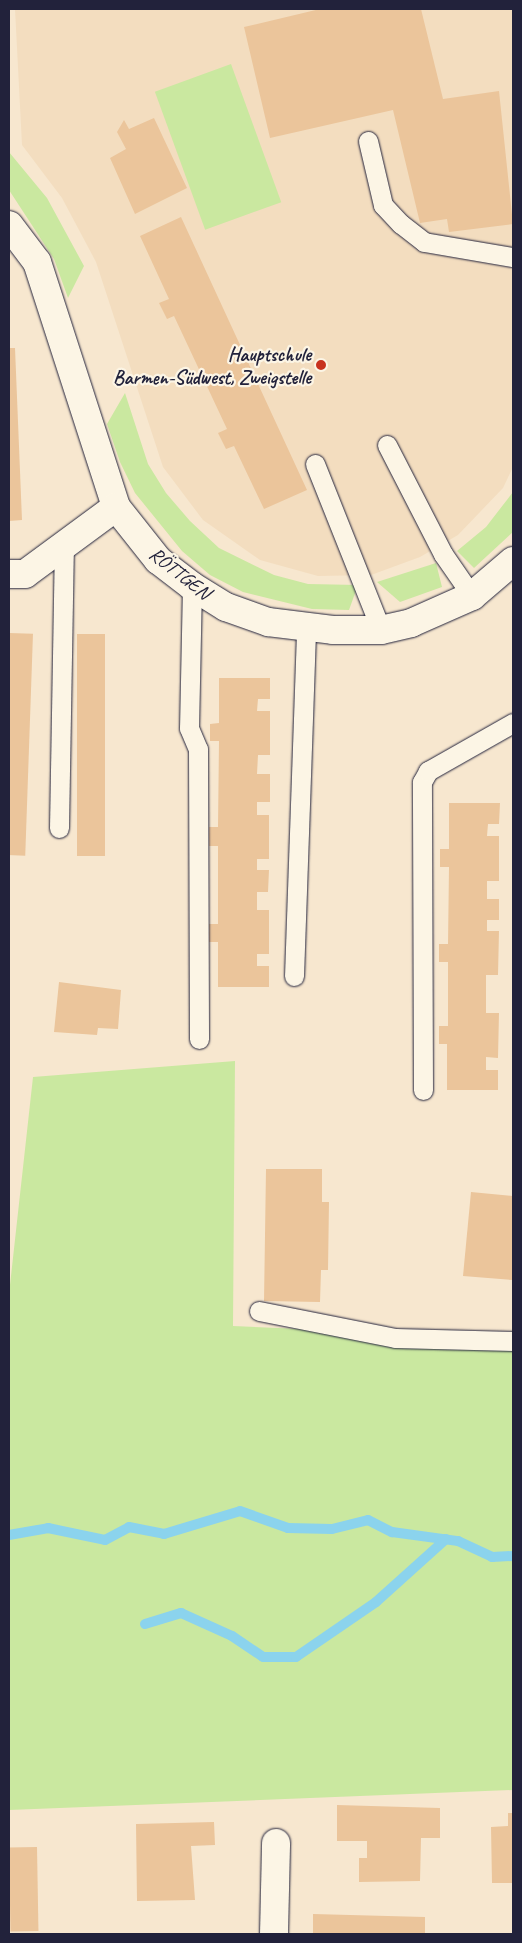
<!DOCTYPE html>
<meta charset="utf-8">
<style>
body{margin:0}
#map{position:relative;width:522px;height:1943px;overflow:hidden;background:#f7e7cf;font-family:Caveat,sans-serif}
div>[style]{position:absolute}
.built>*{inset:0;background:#f3ddbf}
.green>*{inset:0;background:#cae8a0;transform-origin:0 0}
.stream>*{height:10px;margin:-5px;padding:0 5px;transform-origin:5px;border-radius:5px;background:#8bd3ed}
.building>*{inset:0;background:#ebc59b;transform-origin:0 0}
.roads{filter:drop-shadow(0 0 1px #22223b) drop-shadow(0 0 1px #22223b)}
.service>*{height:19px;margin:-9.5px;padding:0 9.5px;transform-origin:9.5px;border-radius:9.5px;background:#fcf5e5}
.minor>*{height:28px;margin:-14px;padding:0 14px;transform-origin:14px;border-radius:14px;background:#fcf5e5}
.dots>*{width:14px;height:14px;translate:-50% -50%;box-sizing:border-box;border:2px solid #fcf5e5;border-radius:50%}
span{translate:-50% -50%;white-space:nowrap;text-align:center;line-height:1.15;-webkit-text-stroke:4.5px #fcf5e5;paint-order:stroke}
.poi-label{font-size:20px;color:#22223b;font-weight:700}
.right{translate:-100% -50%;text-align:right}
.street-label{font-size:20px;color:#22223b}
.frame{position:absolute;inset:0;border:10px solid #22223b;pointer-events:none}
</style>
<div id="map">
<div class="built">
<div style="clip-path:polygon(15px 9px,513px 9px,513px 467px,503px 488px,458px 535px,420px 557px,371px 575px,318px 576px,260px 560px,203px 520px,163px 467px,96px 262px,62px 198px,22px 145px)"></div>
</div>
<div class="green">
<div style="left:231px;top:64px;width:147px;height:81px;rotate:70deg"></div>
<div style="clip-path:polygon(9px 152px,47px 198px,84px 266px,68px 298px,54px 259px,9px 190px)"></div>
<div style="clip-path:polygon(125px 393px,148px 464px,166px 493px,190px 521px,219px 548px,274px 575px,308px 584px,358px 585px,349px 610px,312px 609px,243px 592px,210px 575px,182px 551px,135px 493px,120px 462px,107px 424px)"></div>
<div style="clip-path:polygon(513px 492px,513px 532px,474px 568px,457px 551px,486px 527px)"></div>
<div style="clip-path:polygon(436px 563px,442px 587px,400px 602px,377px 582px)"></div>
<div style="clip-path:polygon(235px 1061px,233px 1326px,513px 1338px,513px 1790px,9px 1810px,9px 1294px,33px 1077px)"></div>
</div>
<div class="stream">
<div style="left:9px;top:1535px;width:40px;rotate:-10deg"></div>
<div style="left:48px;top:1528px;width:58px;rotate:11.9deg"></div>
<div style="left:105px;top:1540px;width:27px;rotate:-28deg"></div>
<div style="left:129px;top:1527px;width:36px;rotate:11deg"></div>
<div style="left:164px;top:1534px;width:79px;rotate:-16.8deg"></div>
<div style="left:240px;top:1511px;width:51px;rotate:19.5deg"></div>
<div style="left:288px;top:1528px;width:44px;rotate:1.3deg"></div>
<div style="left:332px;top:1529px;width:37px;rotate:-14deg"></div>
<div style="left:368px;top:1520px;width:27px;rotate:27deg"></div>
<div style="left:392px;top:1532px;width:67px;rotate:7.8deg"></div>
<div style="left:458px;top:1541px;width:38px;rotate:25deg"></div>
<div style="left:492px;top:1557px;width:21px;rotate:-3deg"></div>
<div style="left:145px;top:1624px;width:38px;rotate:-17deg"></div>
<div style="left:181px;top:1613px;width:56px;rotate:24.3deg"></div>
<div style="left:232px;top:1636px;width:37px;rotate:34deg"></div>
<div style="left:263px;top:1657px;width:33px"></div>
<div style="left:296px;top:1657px;width:97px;rotate:-34.5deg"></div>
<div style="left:376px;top:1602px;width:94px;rotate:-42deg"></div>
</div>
<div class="building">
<div style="clip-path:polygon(320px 9px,421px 9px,443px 99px,499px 91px,513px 224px,449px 232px,447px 219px,420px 223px,393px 110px,270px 138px,244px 27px)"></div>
<div style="clip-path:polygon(154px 118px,187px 188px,135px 214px,110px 158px,126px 149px,117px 132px,124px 120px,129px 129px)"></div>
<div style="clip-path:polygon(181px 217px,307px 490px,264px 509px,234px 446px,226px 449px,218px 433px,227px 429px,174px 316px,167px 319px,159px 303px,169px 299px,140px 236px)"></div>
<div style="clip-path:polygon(9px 348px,15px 348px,22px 520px,9px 521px)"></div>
<div style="left:9px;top:633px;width:24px;height:222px;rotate:2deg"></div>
<div style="left:77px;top:634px;width:28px;height:222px"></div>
<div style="clip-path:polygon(219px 678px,270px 678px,270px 699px,258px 699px,257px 711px,270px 711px,270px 755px,258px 755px,257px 774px,270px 774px,270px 802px,257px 802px,257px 815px,269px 815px,269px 859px,257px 859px,257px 870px,269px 870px,268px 892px,257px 892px,257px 910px,269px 910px,269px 954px,257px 954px,257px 966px,269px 966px,269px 987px,218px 987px,218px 942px,209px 942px,209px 924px,218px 924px,218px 846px,209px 846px,209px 827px,218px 827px,219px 741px,210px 741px,210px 724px,219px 723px)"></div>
<div style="clip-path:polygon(449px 803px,500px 803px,499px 824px,488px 824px,487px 836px,499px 836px,499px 881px,487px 881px,487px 899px,499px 899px,499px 920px,487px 920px,487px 931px,499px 931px,498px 975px,486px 975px,486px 1013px,499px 1013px,498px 1058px,486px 1057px,486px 1070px,498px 1070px,498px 1090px,447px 1090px,447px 1044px,439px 1044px,439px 1026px,448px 1026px,448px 962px,439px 962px,439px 944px,448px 944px,449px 867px,440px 867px,440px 849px,449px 849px)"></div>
<div style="clip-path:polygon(59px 982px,121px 990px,118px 1029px,98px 1028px,97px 1035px,54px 1032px)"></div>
<div style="clip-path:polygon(266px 1169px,322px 1169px,322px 1202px,329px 1202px,328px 1270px,321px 1270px,320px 1302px,264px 1301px)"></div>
<div style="clip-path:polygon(471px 1192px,513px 1196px,512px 1280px,463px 1276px)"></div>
<div style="clip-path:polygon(337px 1805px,440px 1808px,440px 1838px,421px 1838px,420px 1881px,359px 1882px,359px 1858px,367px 1858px,367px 1841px,337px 1841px)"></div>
<div style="clip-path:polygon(508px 1813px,513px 1813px,513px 1883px,492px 1883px,491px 1827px,508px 1826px)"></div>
<div style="clip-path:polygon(214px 1822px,215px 1845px,191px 1846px,195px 1900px,137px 1901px,136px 1824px)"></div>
<div style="left:37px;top:1847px;width:84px;height:28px;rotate:89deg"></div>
<div style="clip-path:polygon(313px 1914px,425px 1917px,425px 1934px,313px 1934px)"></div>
</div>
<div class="roads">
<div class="service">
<div style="left:368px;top:141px;width:66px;rotate:76.8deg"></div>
<div style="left:383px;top:205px;width:26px;rotate:47deg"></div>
<div style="left:401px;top:224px;width:29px;rotate:38deg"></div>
<div style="left:424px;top:242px;width:90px;rotate:9.6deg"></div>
<div style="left:387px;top:445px;width:123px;rotate:62.8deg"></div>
<div style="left:443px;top:554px;width:51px;rotate:55.4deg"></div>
<div style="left:315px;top:464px;width:179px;rotate:68.3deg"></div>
<div style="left:192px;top:586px;width:142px;rotate:91.2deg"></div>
<div style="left:189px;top:728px;width:23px;rotate:67deg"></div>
<div style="left:198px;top:749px;width:290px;rotate:89.8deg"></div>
<div style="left:59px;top:828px;width:284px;rotate:-89deg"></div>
<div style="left:294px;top:976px;width:349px;rotate:-88deg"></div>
<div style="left:423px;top:1090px;width:308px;rotate:-90.2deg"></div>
<div style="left:422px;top:782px;width:13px;rotate:-61deg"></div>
<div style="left:428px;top:771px;width:98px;rotate:-29.5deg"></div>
<div style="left:259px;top:1311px;width:139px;rotate:11.2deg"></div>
<div style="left:395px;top:1338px;width:118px;rotate:1.5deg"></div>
</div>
<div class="minor">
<div style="left:9px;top:225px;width:46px;rotate:52.9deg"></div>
<div style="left:37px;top:262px;width:257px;rotate:72.1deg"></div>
<div style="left:116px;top:507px;width:68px;rotate:51.6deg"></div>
<div style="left:158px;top:560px;width:43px;rotate:37.4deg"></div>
<div style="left:192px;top:586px;width:40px;rotate:32deg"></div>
<div style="left:226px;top:607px;width:45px;rotate:19.7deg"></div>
<div style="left:268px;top:622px;width:65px;rotate:7deg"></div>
<div style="left:333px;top:630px;width:48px"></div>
<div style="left:381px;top:630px;width:31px;rotate:-13deg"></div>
<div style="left:411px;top:623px;width:67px;rotate:-23.9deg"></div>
<div style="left:472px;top:596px;width:54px;rotate:-40.5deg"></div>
<div style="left:9px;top:574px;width:16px"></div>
<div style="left:25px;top:574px;width:113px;rotate:-36.4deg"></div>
<div style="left:274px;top:1934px;width:91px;rotate:-88.7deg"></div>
</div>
</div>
<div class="dots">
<div style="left:321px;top:365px;background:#c8321e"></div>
</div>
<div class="poi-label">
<span class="right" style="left:311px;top:366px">Hauptschule<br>Barmen-Südwest, Zweigstelle</span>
</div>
<div class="street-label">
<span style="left:180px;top:573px;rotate:38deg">RÖTTGEN</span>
</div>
<div class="frame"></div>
</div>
